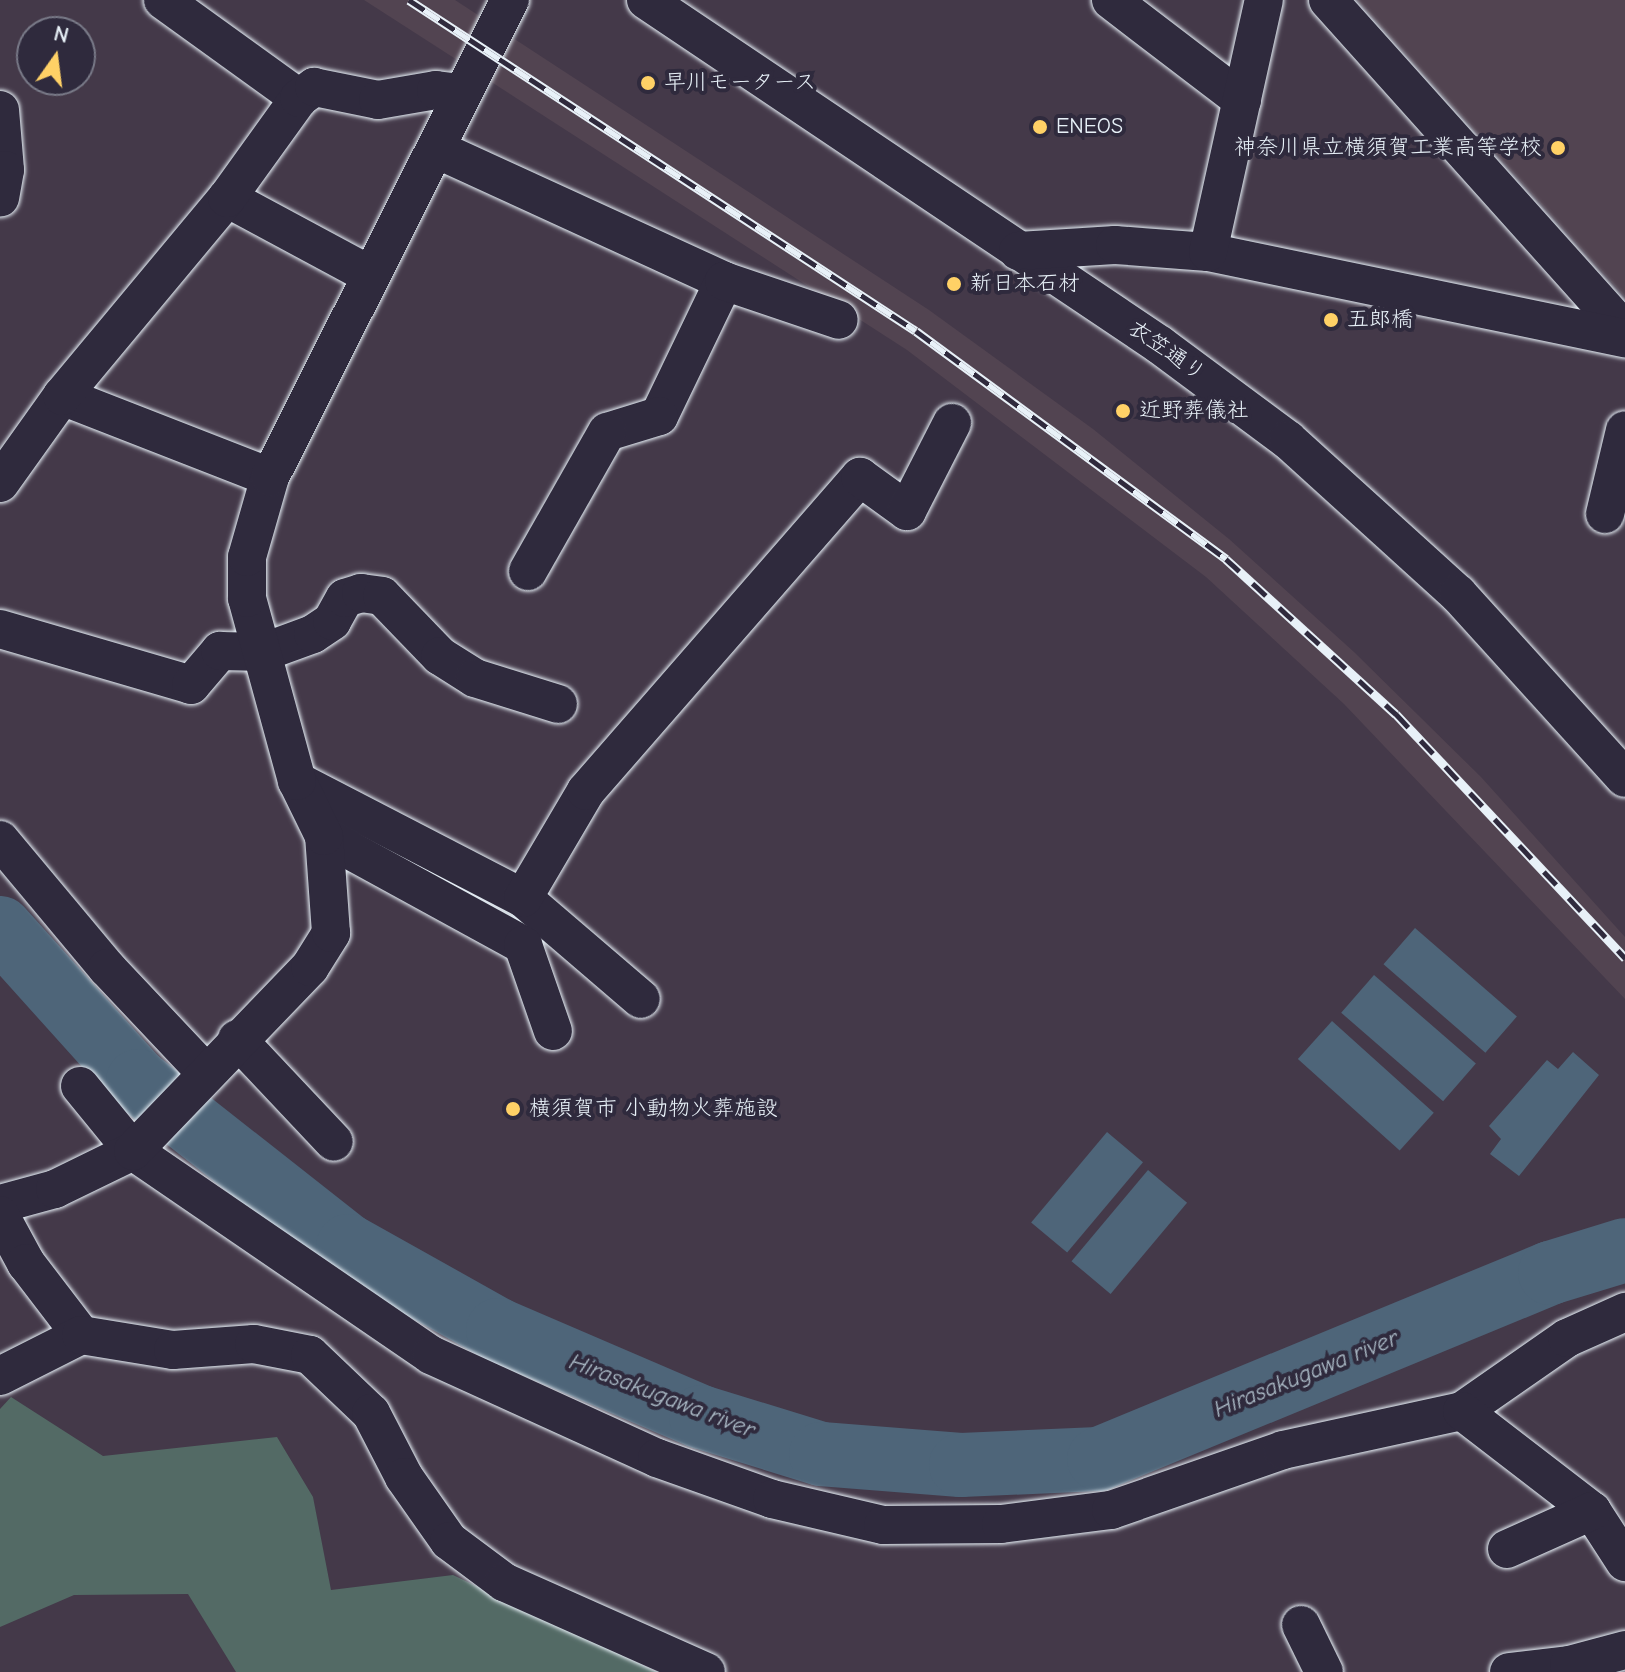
<!DOCTYPE html>
<meta charset="utf-8">
<style>
body{margin:0}
#map{position:relative;width:1625px;height:1672px;overflow:hidden;background:#443949;font-family:"Comic Neue","Klee One",sans-serif}
div>[style]{position:absolute}
.built>*{inset:0;background:#524451}
.green>*{inset:0;background:#536a65}
.water>*{inset:0;background:#4e6579;transform-origin:0 0}
.river>*{height:64px;margin:-32px;padding:0 32px;transform-origin:32px;border-radius:32px;background:#4e6579}
.roads{filter:drop-shadow(0 0 2px #e8f1f8) drop-shadow(0 0 2px #e8f1f8)}
.minor>*{height:38px;margin:-19px;padding:0 19px;transform-origin:19px;border-radius:19px;background:#2f2a3d}
.rail>*{height:9px;margin-top:-4.5px;transform-origin:0;background:repeating-linear-gradient(90deg,#2f2a3d 0 18px,#e8f1f8 0 36px);box-sizing:border-box;border-block:2px solid #e8f1f8}
.dots>*{width:22px;height:22px;translate:-50% -50%;box-sizing:border-box;border:4px solid #2f2a3d;border-radius:50%}
span{translate:-50% -50%;white-space:nowrap;text-align:center;line-height:1.15;-webkit-text-stroke:8px #2f2a3d;paint-order:stroke}
.poi-label{font-size:22px;color:#e8f1f8}
.left{translate:0 -50%;text-align:left}
.right{translate:-100% -50%;text-align:right}
.street-label{font-size:22px;color:#e8f1f8}
.water-label{font-size:24px;color:#aab9c5;font-style:italic}
.north{position:absolute;left:16px;top:16px;width:80px;height:80px;box-sizing:border-box;background:#2f2a3d;border:2px solid #797a88;border-radius:50%;rotate:14deg;font-size:22px;font-weight:700;line-height:32px;text-align:center;color:#e8f1f8}
.north::after{content:'';display:block;margin:auto;width:28px;height:36px;background:#ffd166;clip-path:polygon(50% 0,100% 100%,50% 72%,0 100%)}
</style>
<div id="map">
<div class="built">
<div style="clip-path:polygon(364px 0,455px 0,929px 310px,1093px 429px,1229px 539px,1354px 652px,1481px 777px,1625px 937px,1625px 999px,1344px 704px,1206px 577px,907px 350px)"></div>
<div style="clip-path:polygon(1357px 0,1625px 0,1625px 297px)"></div>
</div>
<div class="green">
<div style="clip-path:polygon(11px 1397px,103px 1456px,277px 1437px,313px 1497px,331px 1590px,453px 1575px,657px 1672px,236px 1672px,188px 1594px,74px 1595px,0 1627px,0 1409px)"></div>
</div>
<div class="water">
<div style="left:1415px;top:928px;width:135px;height:48px;rotate:41deg"></div>
<div style="left:1374px;top:975px;width:135px;height:50px;rotate:41deg"></div>
<div style="left:1332px;top:1021px;width:137px;height:51px;rotate:42deg"></div>
<div style="clip-path:polygon(1573px 1052px,1599px 1075px,1519px 1176px,1490px 1154px,1501px 1139px,1489px 1126px,1547px 1060px,1558px 1069px)"></div>
<div style="left:1107px;top:1132px;width:47px;height:118px;rotate:40deg"></div>
<div style="left:1148px;top:1170px;width:51px;height:119px;rotate:40deg"></div>
</div>
<div class="river">
<div style="left:0;top:928px;width:206px;rotate:48deg"></div>
<div style="left:138px;top:1081px;width:267px;rotate:38.2deg"></div>
<div style="left:348px;top:1246px;width:172px;rotate:29.2deg"></div>
<div style="left:498px;top:1330px;width:221px;rotate:23.2deg"></div>
<div style="left:701px;top:1417px;width:126px;rotate:17.1deg"></div>
<div style="left:821px;top:1454px;width:140px;rotate:4.5deg"></div>
<div style="left:961px;top:1465px;width:138px;rotate:-2.5deg"></div>
<div style="left:1099px;top:1459px;width:488px;rotate:-22.4deg"></div>
<div style="left:1550px;top:1273px;width:78px;rotate:-17deg"></div>
</div>
<div class="roads">
<div class="minor">
<div style="left:163px;top:0;width:168px;rotate:35.8deg"></div>
<div style="left:646px;top:0;width:619px;rotate:33.87deg"></div>
<div style="left:1160px;top:345px;width:159px;rotate:36.6deg"></div>
<div style="left:1288px;top:440px;width:229px;rotate:42.2deg"></div>
<div style="left:1458px;top:594px;width:248px;rotate:47.8deg"></div>
<div style="left:1111px;top:0;width:165px;rotate:37.4deg"></div>
<div style="left:1328px;top:0;width:445px;rotate:48.1deg"></div>
<div style="left:0;top:110px;width:60px;rotate:85.2deg"></div>
<div style="left:5px;top:170px;width:28px;rotate:100deg"></div>
<div style="left:436px;top:149px;width:317px;rotate:24.6deg"></div>
<div style="left:724px;top:281px;width:150px;rotate:115.7deg"></div>
<div style="left:659px;top:416px;width:54px;rotate:162.9deg"></div>
<div style="left:607px;top:432px;width:160px;rotate:119.6deg"></div>
<div style="left:227px;top:198px;width:162px;rotate:28.3deg"></div>
<div style="left:1018px;top:251px;width:97px;rotate:-3.5deg"></div>
<div style="left:1115px;top:245px;width:93px;rotate:4.3deg"></div>
<div style="left:1208px;top:252px;width:426px;rotate:11.7deg"></div>
<div style="left:1208px;top:252px;width:258px;rotate:-77.5deg"></div>
<div style="left:724px;top:281px;width:121px;rotate:18.7deg"></div>
<div style="left:62px;top:396px;width:223px;rotate:21.3deg"></div>
<div style="left:0;top:483px;width:107px;rotate:-54.5deg"></div>
<div style="left:62px;top:396px;width:258px;rotate:-50.2deg"></div>
<div style="left:227px;top:198px;width:123px;rotate:-54.2deg"></div>
<div style="left:299px;top:98px;width:19px;rotate:-36deg"></div>
<div style="left:314px;top:87px;width:65px;rotate:11.5deg"></div>
<div style="left:378px;top:100px;width:59px;rotate:-9.8deg"></div>
<div style="left:436px;top:90px;width:25px;rotate:7deg"></div>
<div style="left:1605px;top:514px;width:86px;rotate:-76.6deg"></div>
<div style="left:0;top:629px;width:199px;rotate:16.3deg"></div>
<div style="left:191px;top:685px;width:45px;rotate:-49.5deg"></div>
<div style="left:220px;top:651px;width:44px;rotate:1.3deg"></div>
<div style="left:264px;top:652px;width:52px;rotate:-20.2deg"></div>
<div style="left:313px;top:634px;width:23px;rotate:-34deg"></div>
<div style="left:332px;top:621px;width:26px;rotate:-61deg"></div>
<div style="left:345px;top:598px;width:17px;rotate:-17deg"></div>
<div style="left:361px;top:593px;width:21px;rotate:8deg"></div>
<div style="left:382px;top:596px;width:83px;rotate:46deg"></div>
<div style="left:440px;top:656px;width:41px;rotate:32.2deg"></div>
<div style="left:475px;top:678px;width:87px;rotate:17.4deg"></div>
<div style="left:297px;top:781px;width:254px;rotate:27.4deg"></div>
<div style="left:523px;top:898px;width:155px;rotate:40.6deg"></div>
<div style="left:324px;top:836px;width:227px;rotate:28.7deg"></div>
<div style="left:523px;top:945px;width:91px;rotate:70.8deg"></div>
<div style="left:0;top:840px;width:167px;rotate:50.1deg"></div>
<div style="left:107px;top:968px;width:143px;rotate:46.7deg"></div>
<div style="left:523px;top:898px;width:124px;rotate:-59.5deg"></div>
<div style="left:586px;top:791px;width:417px;rotate:-48.9deg"></div>
<div style="left:860px;top:477px;width:58px;rotate:35.9deg"></div>
<div style="left:907px;top:511px;width:99px;rotate:-62.9deg"></div>
<div style="left:237px;top:1039px;width:141px;rotate:46.7deg"></div>
<div style="left:80px;top:1086px;width:84px;rotate:50.8deg"></div>
<div style="left:133px;top:1151px;width:361px;rotate:34.4deg"></div>
<div style="left:431px;top:1355px;width:248px;rotate:24.5deg"></div>
<div style="left:657px;top:1458px;width:122px;rotate:19.6deg"></div>
<div style="left:772px;top:1499px;width:114px;rotate:13.2deg"></div>
<div style="left:883px;top:1525px;width:118px;rotate:-0.5deg"></div>
<div style="left:1001px;top:1524px;width:111px;rotate:-7.3deg"></div>
<div style="left:1111px;top:1510px;width:182px;rotate:-19.2deg"></div>
<div style="left:1283px;top:1450px;width:183px;rotate:-12.3deg"></div>
<div style="left:1462px;top:1411px;width:128px;rotate:-34.8deg"></div>
<div style="left:1567px;top:1338px;width:64px;rotate:-24.1deg"></div>
<div style="left:0;top:1204px;width:57px;rotate:-15.3deg"></div>
<div style="left:55px;top:1189px;width:87px;rotate:-26deg"></div>
<div style="left:133px;top:1151px;width:255px;rotate:-46.1deg"></div>
<div style="left:310px;top:967px;width:40px;rotate:-58deg"></div>
<div style="left:331px;top:933px;width:97px;rotate:-94.1deg"></div>
<div style="left:324px;top:836px;width:61px;rotate:-116.1deg"></div>
<div style="left:297px;top:781px;width:190px;rotate:-105.3deg"></div>
<div style="left:247px;top:598px;width:41px;rotate:-90deg"></div>
<div style="left:247px;top:557px;width:83px;rotate:-74deg"></div>
<div style="left:270px;top:477px;width:534px;rotate:-63.29deg"></div>
<div style="left:0;top:1215px;width:55px;rotate:61.6deg"></div>
<div style="left:26px;top:1263px;width:91px;rotate:52.6deg"></div>
<div style="left:0;top:1376px;width:91px;rotate:-26.8deg"></div>
<div style="left:81px;top:1335px;width:93px;rotate:9.3deg"></div>
<div style="left:173px;top:1350px;width:81px;rotate:-4.2deg"></div>
<div style="left:254px;top:1344px;width:57px;rotate:11.1deg"></div>
<div style="left:310px;top:1355px;width:84px;rotate:43.6deg"></div>
<div style="left:371px;top:1413px;width:72px;rotate:62.7deg"></div>
<div style="left:404px;top:1477px;width:78px;rotate:54.9deg"></div>
<div style="left:449px;top:1541px;width:69px;rotate:36.7deg"></div>
<div style="left:504px;top:1582px;width:221px;rotate:24deg"></div>
<div style="left:1462px;top:1411px;width:164px;rotate:37.6deg"></div>
<div style="left:1592px;top:1511px;width:61px;rotate:57.1deg"></div>
<div style="left:1507px;top:1549px;width:93px;rotate:-24.1deg"></div>
<div style="left:1301px;top:1625px;width:52px;rotate:63.9deg"></div>
<div style="left:1509px;top:1672px;width:60px;rotate:-6.7deg"></div>
<div style="left:1569px;top:1665px;width:58px;rotate:-15deg"></div>
</div>
</div>
<div class="rail">
<div style="left:409px;top:0;width:605px;rotate:33.14deg"></div>
<div style="left:916px;top:331px;width:385px;rotate:36.3deg"></div>
<div style="left:1226px;top:559px;width:230px;rotate:42.4deg"></div>
<div style="left:1396px;top:714px;width:335px;rotate:46.8deg"></div>
</div>
<div class="dots">
<div style="left:648px;top:83px;background:#ffd166"></div>
<div style="left:1040px;top:127px;background:#ffd166"></div>
<div style="left:1558px;top:148px;background:#ffd166"></div>
<div style="left:954px;top:284px;background:#ffd166"></div>
<div style="left:1331px;top:320px;background:#ffd166"></div>
<div style="left:1123px;top:411px;background:#ffd166"></div>
<div style="left:513px;top:1109px;background:#ffd166"></div>
</div>
<div class="poi-label">
<span class="left" style="left:664px;top:83px">早川モータース</span>
<span class="left" style="left:1056px;top:127px">ENEOS</span>
<span class="right" style="left:1542px;top:148px">神奈川県立横須賀工業高等学校</span>
<span class="left" style="left:970px;top:284px">新日本石材</span>
<span class="left" style="left:1347px;top:320px">五郎橋</span>
<span class="left" style="left:1139px;top:411px">近野葬儀社</span>
<span class="left" style="left:529px;top:1109px">横須賀市 小動物火葬施設</span>
</div>
<div class="street-label">
<span style="left:1167px;top:351px;rotate:35deg">衣笠通り</span>
</div>
<div class="water-label">
<span style="left:1306px;top:1374px;rotate:-22deg">Hirasakugawa river</span>
<span style="left:662px;top:1396px;rotate:21deg">Hirasakugawa river</span>
</div>
<div class="north">N</div>
</div>
